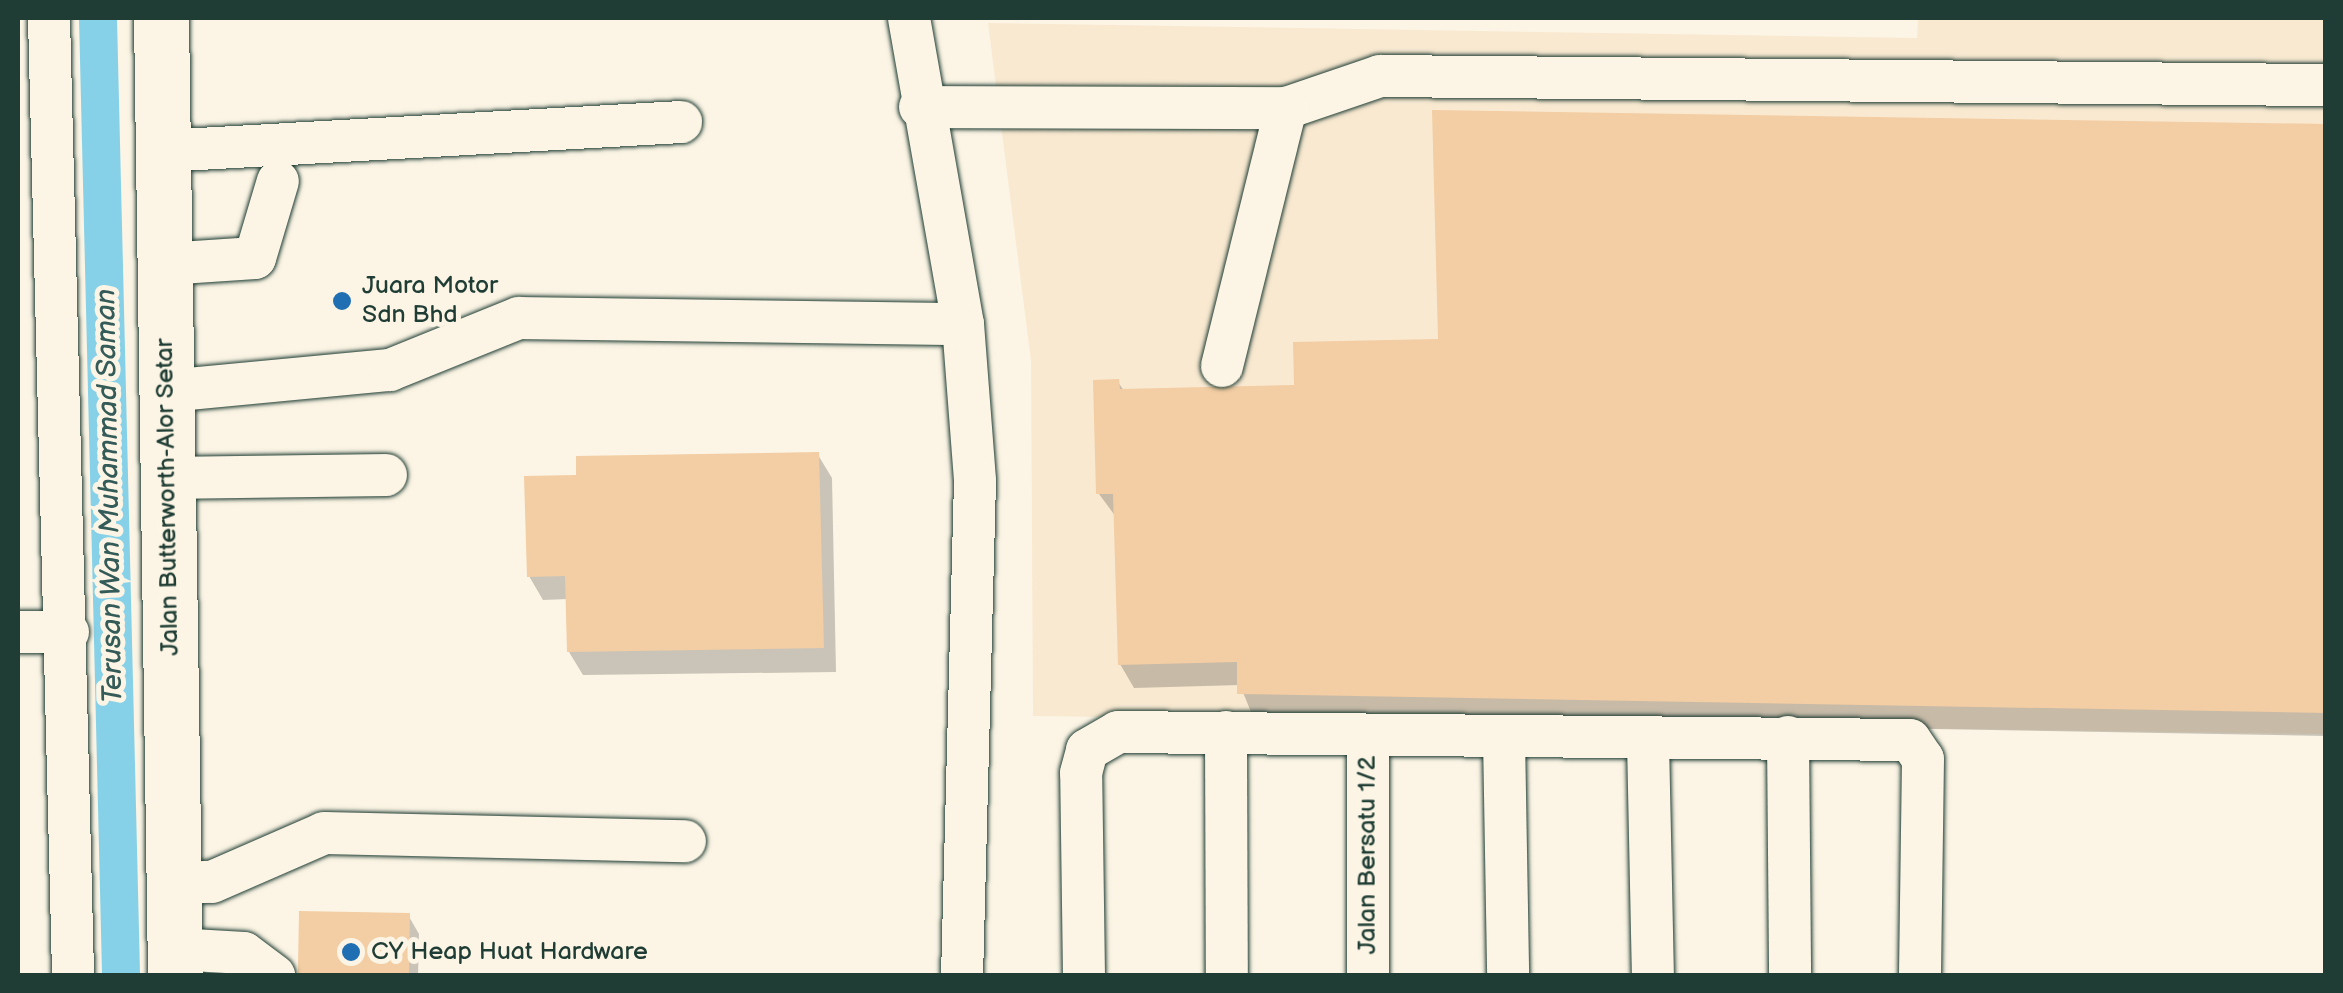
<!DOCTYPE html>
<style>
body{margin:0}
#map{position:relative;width:2343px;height:993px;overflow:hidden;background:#fcf5e5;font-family:"Balsamiq Sans",sans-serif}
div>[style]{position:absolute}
.built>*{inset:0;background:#f9e9d1}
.shadow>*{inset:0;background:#0003}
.canal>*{height:38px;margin:-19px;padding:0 19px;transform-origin:19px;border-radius:19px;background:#87d1e8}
.building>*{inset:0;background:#f3cda3;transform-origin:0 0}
.roads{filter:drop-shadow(0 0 2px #1f3d34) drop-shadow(0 0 2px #1f3d34)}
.minor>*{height:42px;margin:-21px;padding:0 21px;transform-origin:21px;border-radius:21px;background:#fcf5e5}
.major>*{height:55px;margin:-27.5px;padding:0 27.5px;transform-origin:27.5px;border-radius:27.5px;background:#fcf5e5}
.dots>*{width:28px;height:28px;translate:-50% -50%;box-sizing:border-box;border:5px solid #fcf5e5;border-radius:50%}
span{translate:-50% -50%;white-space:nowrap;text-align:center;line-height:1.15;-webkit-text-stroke:10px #fcf5e5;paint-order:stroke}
.poi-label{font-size:25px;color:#1f3d34}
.left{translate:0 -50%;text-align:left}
.street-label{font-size:25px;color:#1f3d34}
.water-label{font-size:28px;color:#345b58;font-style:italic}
.frame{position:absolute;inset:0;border:20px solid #1f3d34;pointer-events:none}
</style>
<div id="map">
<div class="built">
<div style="clip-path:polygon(1918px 18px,2325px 18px,2325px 734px,1033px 716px,1031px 361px,988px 23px,1917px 38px)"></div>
</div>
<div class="shadow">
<div style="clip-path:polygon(2326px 126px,2326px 736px,1253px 717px,1240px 685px,1134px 688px,1120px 664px,1116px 517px,1099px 494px,1118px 382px,1124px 391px,1297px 387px,1440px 341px)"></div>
<div style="clip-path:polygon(818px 455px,832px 478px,836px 672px,583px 675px,569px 652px,568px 599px,543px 600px,529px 576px,579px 477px)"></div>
<div style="clip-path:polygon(408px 915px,419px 934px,418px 976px,300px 976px)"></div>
</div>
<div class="canal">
<div style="left:98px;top:18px;width:958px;rotate:88.62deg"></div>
</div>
<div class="building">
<div style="clip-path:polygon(1432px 110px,2326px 124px,2326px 713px,1237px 694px,1237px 662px,1118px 665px,1113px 494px,1096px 494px,1093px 380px,1119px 379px,1120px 389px,1294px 385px,1293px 342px,1438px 339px)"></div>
<div style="clip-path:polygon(819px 452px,824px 648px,567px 652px,565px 576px,527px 577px,524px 476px,576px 475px,576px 456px)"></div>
<div style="left:299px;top:911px;width:111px;height:65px;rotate:1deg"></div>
</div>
<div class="roads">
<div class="minor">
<div style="left:49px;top:18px;width:958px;rotate:88.56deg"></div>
<div style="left:909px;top:18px;width:311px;rotate:80deg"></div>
<div style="left:963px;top:324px;width:157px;rotate:85.6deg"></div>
<div style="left:975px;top:481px;width:495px;rotate:91.5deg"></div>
<div style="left:920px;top:107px;width:366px;rotate:0.2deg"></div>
<div style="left:1286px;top:108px;width:99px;rotate:-18.8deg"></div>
<div style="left:1380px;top:76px;width:946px;rotate:0.55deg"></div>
<div style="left:163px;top:151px;width:519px;rotate:-3.2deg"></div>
<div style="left:165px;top:264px;width:90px;rotate:-3.8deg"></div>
<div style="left:255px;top:258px;width:80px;rotate:-73.4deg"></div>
<div style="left:1222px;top:366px;width:266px;rotate:-76.1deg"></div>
<div style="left:167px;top:391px;width:224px;rotate:-5.4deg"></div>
<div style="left:390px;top:370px;width:139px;rotate:-22deg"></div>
<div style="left:519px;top:318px;width:444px;rotate:0.8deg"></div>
<div style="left:168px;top:478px;width:218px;rotate:-0.8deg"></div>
<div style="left:18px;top:632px;width:50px"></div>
<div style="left:1226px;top:732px;width:244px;rotate:89.8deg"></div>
<div style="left:1504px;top:737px;width:239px;rotate:89deg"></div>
<div style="left:1788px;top:737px;width:239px;rotate:89.5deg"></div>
<div style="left:1648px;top:741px;width:235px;rotate:88.8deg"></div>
<div style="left:174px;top:883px;width:38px;rotate:-2deg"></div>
<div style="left:212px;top:882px;width:122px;rotate:-23.6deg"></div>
<div style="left:324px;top:833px;width:361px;rotate:1.3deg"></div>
<div style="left:175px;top:949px;width:69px;rotate:3.3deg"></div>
<div style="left:244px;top:953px;width:38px;rotate:37deg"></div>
<div style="left:1084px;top:976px;width:203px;rotate:-90.8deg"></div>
<div style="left:1081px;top:773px;width:24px;rotate:-75deg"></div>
<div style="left:1087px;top:750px;width:36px;rotate:-30deg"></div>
<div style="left:1118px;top:732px;width:792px;rotate:0.58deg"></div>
<div style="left:1910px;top:740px;width:23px;rotate:56deg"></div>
<div style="left:1923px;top:759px;width:217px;rotate:90.8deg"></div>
<div style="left:1368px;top:976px;width:241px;rotate:-90deg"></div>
</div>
<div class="major">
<div style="left:161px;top:18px;width:958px;rotate:89.16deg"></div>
</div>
</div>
<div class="dots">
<div style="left:342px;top:301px;background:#1f6fb2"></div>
<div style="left:351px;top:952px;background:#1f6fb2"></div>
</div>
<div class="poi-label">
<span class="left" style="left:362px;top:301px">Juara Motor<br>Sdn Bhd</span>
<span class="left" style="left:371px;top:952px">CY Heap Huat Hardware</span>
</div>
<div class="street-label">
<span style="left:168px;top:497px;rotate:-91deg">Jalan Butterworth-Alor Setar</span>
<span style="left:1368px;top:855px;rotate:-90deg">Jalan Bersatu 1/2</span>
</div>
<div class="water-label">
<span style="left:110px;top:496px;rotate:-91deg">Terusan Wan Muhammad Saman</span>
</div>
<div class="frame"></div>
</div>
